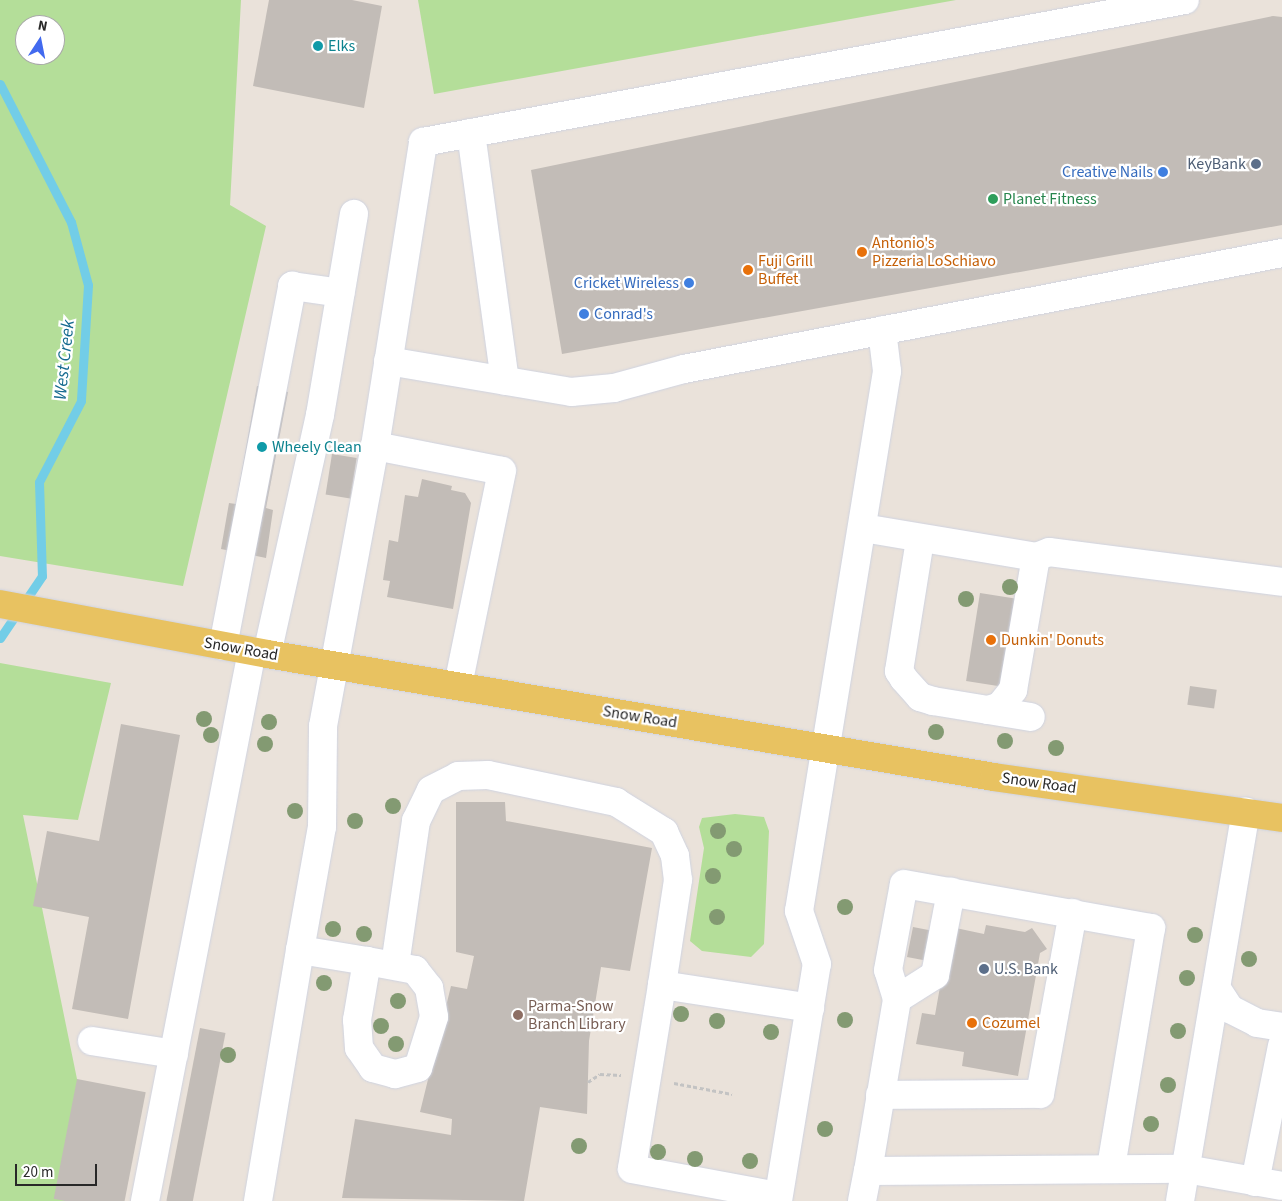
<!DOCTYPE html>
<style>
body{margin:0}
#map{position:relative;width:1282px;height:1201px;overflow:hidden;background:#eae2da;font-family:"Source Sans 3",sans-serif}
div>[style]{position:absolute}
.green>*{inset:0;background:#b4de99}
.stream>*{height:9px;margin:-4.5px;padding:0 4.5px;transform-origin:4.5px;border-radius:4.5px;background:#72cde7}
.building>*{inset:0;background:#c2bcb7;transform-origin:0 0}
.path>*{height:3px;margin-top:-1.5px;transform-origin:0;background:repeating-linear-gradient(90deg,#c3c3c3 0 4px,transparent 0 6.5px)}
.roads{filter:drop-shadow(0 0 1px #cfd3e0) drop-shadow(0 0 1px #cfd3e0)}
.minor>*{height:28px;margin:-14px;padding:0 14px;transform-origin:14px;border-radius:14px;background:#fff}
.major>*{height:28px;margin:-14px;padding:0 14px;transform-origin:14px;border-radius:14px;background:#e8c261}
.trees>*{width:16px;height:16px;margin:-8px;border-radius:50%;background:#839a72}
.dots>*{width:14px;height:14px;translate:-50% -50%;box-sizing:border-box;border:2px solid #fff;border-radius:50%}
span{translate:-50% -50%;white-space:nowrap;text-align:center;line-height:1.15;-webkit-text-stroke:4.5px #fff;paint-order:stroke}
.culture-label{font-size:16px;color:#0d838f}
.left{translate:0 -50%;text-align:left}
.service-label{font-size:16px;color:#4e5e75}
.right{translate:-100% -50%;text-align:right}
.shop-label{font-size:16px;color:#366cbe}
.leisure-label{font-size:16px;color:#27864d}
.food-label{font-size:16px;color:#c56008}
.street-label{font-size:16px;color:#282828}
.education-label{font-size:16px;color:#785e54}
.water-label{font-size:18px;color:#156a8f;font-style:italic}
.north{position:absolute;left:15px;top:15px;width:50px;height:50px;box-sizing:border-box;background:#fff;border:1px solid #a9a9a9;border-radius:50%;rotate:11deg;font-size:14px;font-weight:700;line-height:20px;text-align:center;color:#282828}
.north::after{content:'';display:block;margin:auto;width:18px;height:22px;background:#426aef;clip-path:polygon(50% 0,100% 100%,50% 72%,0 100%)}
.scale{position:absolute;left:15px;top:1164px;width:82px;height:22px;box-sizing:border-box;border:2px solid #282828;border-top:0;padding-left:6px;font-size:15px;line-height:18px;white-space:nowrap;color:#282828;-webkit-text-stroke:4px #fff;paint-order:stroke}
</style>
<div id="map">
<div class="green">
<div style="clip-path:polygon(evenodd,0 0,241px 0,230px 205px,266px 226px,183px 586px,0 556px,0 0,25px 25px,55px 25px,55px 55px,25px 55px,25px 25px)"></div>
<div style="clip-path:polygon(418px 0,956px 0,434px 94px)"></div>
<div style="clip-path:polygon(0 663px,111px 683px,78px 820px,23px 815px,77px 1079px,110px 1156px,108px 1201px,0 1201px)"></div>
<div style="clip-path:polygon(735px 814px,764px 817px,769px 831px,764px 944px,751px 957px,702px 951px,690px 941px,704px 848px,699px 827px,702px 818px)"></div>
</div>
<div class="stream">
<div style="left:0;top:84px;width:155px;rotate:62.8deg"></div>
<div style="left:71px;top:222px;width:65px;rotate:74.9deg"></div>
<div style="left:88px;top:285px;width:116px;rotate:93.5deg"></div>
<div style="left:81px;top:401px;width:91px;rotate:117.4deg"></div>
<div style="left:39px;top:482px;width:94px;rotate:88.2deg"></div>
<div style="left:42px;top:576px;width:75px;rotate:124.1deg"></div>
</div>
<div class="building">
<div style="clip-path:polygon(269px 0,352px 0,382px 6px,364px 108px,253px 86px)"></div>
<div style="clip-path:polygon(1273px 16px,1282px 17px,1282px 225px,562px 354px,531px 170px)"></div>
<div style="clip-path:polygon(257px 386px,288px 392px,266px 508px,273px 510px,266px 558px,221px 549px,229px 503px,236px 504px)"></div>
<div style="left:332px;top:454px;width:25px;height:41px;rotate:9deg"></div>
<div style="clip-path:polygon(422px 479px,452px 486px,451px 490px,465px 493px,471px 503px,453px 609px,387px 597px,390px 581px,383px 580px,389px 540px,398px 542px,405px 495px,418px 497px)"></div>
<div style="left:980px;top:593px;width:37px;height:89px;rotate:9deg"></div>
<div style="left:1190px;top:686px;width:27px;height:19px;rotate:8deg"></div>
<div style="clip-path:polygon(121px 724px,180px 735px,128px 1019px,72px 1009px,89px 917px,33px 906px,47px 831px,99px 841px)"></div>
<div style="clip-path:polygon(456px 802px,505px 802px,506px 821px,652px 848px,630px 971px,601px 967px,589px 1041px,587px 1114px,540px 1107px,524px 1201px,342px 1198px,355px 1119px,451px 1135px,452px 1119px,420px 1112px,451px 986px,467px 989px,474px 956px,456px 952px)"></div>
<div style="clip-path:polygon(986px 925px,1025px 932px,1032px 928px,1047px 949px,1040px 953px,1018px 1076px,962px 1066px,964px 1052px,916px 1044px,922px 1013px,935px 1015px,944px 964px,907px 957px,913px 927px,949px 934px,951px 927px,984px 934px)"></div>
<div style="left:200px;top:1028px;width:26px;height:176px;rotate:11deg"></div>
<div style="left:77px;top:1079px;width:70px;height:122px;rotate:11deg"></div>
</div>
<div class="path">
<div style="left:588px;top:1082px;width:14px;rotate:-34deg"></div>
<div style="left:600px;top:1074px;width:21px;rotate:3deg"></div>
<div style="left:674px;top:1083px;width:59px;rotate:10.7deg"></div>
</div>
<div class="roads">
<div class="minor">
<div style="left:471px;top:133px;width:250px;rotate:82.2deg"></div>
<div style="left:388px;top:361px;width:186px;rotate:9.6deg"></div>
<div style="left:571px;top:392px;width:43px;rotate:-5.3deg"></div>
<div style="left:614px;top:388px;width:73px;rotate:-15.2deg"></div>
<div style="left:684px;top:369px;width:609px;rotate:-10.98deg"></div>
<div style="left:375px;top:446px;width:308px;rotate:-81deg"></div>
<div style="left:423px;top:142px;width:775px;rotate:-10.56deg"></div>
<div style="left:863px;top:528px;width:175px;rotate:9.5deg"></div>
<div style="left:1036px;top:557px;width:14px;rotate:-21deg"></div>
<div style="left:1049px;top:552px;width:235px;rotate:7.3deg"></div>
<div style="left:920px;top:540px;width:133px;rotate:99.1deg"></div>
<div style="left:899px;top:671px;width:9px;rotate:58deg"></div>
<div style="left:904px;top:679px;width:24px;rotate:48deg"></div>
<div style="left:920px;top:697px;width:14px;rotate:17deg"></div>
<div style="left:933px;top:701px;width:99px;rotate:9.3deg"></div>
<div style="left:223px;top:646px;width:367px;rotate:-79.1deg"></div>
<div style="left:292px;top:286px;width:49px;rotate:8.1deg"></div>
<div style="left:267px;top:654px;width:245px;rotate:-77.5deg"></div>
<div style="left:320px;top:415px;width:204px;rotate:-80.4deg"></div>
<div style="left:988px;top:710px;width:13px;rotate:-18deg"></div>
<div style="left:1000px;top:706px;width:21px;rotate:-51deg"></div>
<div style="left:1013px;top:690px;width:135px;rotate:-80.2deg"></div>
<div style="left:367px;top:961px;width:68px;rotate:-170.7deg"></div>
<div style="left:300px;top:950px;width:125px;rotate:-79.9deg"></div>
<div style="left:322px;top:827px;width:101px;rotate:-89.4deg"></div>
<div style="left:323px;top:726px;width:285px;rotate:-79.5deg"></div>
<div style="left:375px;top:446px;width:129px;rotate:11.1deg"></div>
<div style="left:502px;top:471px;width:219px;rotate:101.6deg"></div>
<div style="left:367px;top:961px;width:49px;rotate:10.6deg"></div>
<div style="left:415px;top:970px;width:23px;rotate:52deg"></div>
<div style="left:429px;top:988px;width:29px;rotate:80deg"></div>
<div style="left:434px;top:1017px;width:53px;rotate:107.4deg"></div>
<div style="left:418px;top:1068px;width:24px;rotate:165deg"></div>
<div style="left:395px;top:1074px;width:23px;rotate:-165deg"></div>
<div style="left:373px;top:1068px;width:24px;rotate:-125deg"></div>
<div style="left:359px;top:1048px;width:28px;rotate:-94deg"></div>
<div style="left:357px;top:1020px;width:60px;rotate:-80.4deg"></div>
<div style="left:395px;top:965px;width:146px;rotate:-81.7deg"></div>
<div style="left:416px;top:821px;width:34px;rotate:-64deg"></div>
<div style="left:431px;top:790px;width:30px;rotate:-27deg"></div>
<div style="left:458px;top:776px;width:30px;rotate:-2deg"></div>
<div style="left:488px;top:775px;width:131px;rotate:11.9deg"></div>
<div style="left:616px;top:802px;width:57px;rotate:32deg"></div>
<div style="left:664px;top:832px;width:26px;rotate:65deg"></div>
<div style="left:675px;top:856px;width:24px;rotate:83deg"></div>
<div style="left:678px;top:880px;width:106px;rotate:98.7deg"></div>
<div style="left:662px;top:985px;width:150px;rotate:8.8deg"></div>
<div style="left:662px;top:985px;width:186px;rotate:99.3deg"></div>
<div style="left:632px;top:1169px;width:148px;rotate:10.5deg"></div>
<div style="left:1217px;top:989px;width:24px;rotate:57deg"></div>
<div style="left:1230px;top:1009px;width:30px;rotate:27deg"></div>
<div style="left:1257px;top:1023px;width:25px;rotate:9deg"></div>
<div style="left:897px;top:999px;width:45px;rotate:-32.3deg"></div>
<div style="left:935px;top:975px;width:85px;rotate:-79.1deg"></div>
<div style="left:92px;top:1041px;width:83px;rotate:9deg"></div>
<div style="left:880px;top:1095px;width:160px;rotate:-0.4deg"></div>
<div style="left:1040px;top:1094px;width:184px;rotate:-79.7deg"></div>
<div style="left:868px;top:1171px;width:174px;rotate:-80.4deg"></div>
<div style="left:897px;top:999px;width:30px;rotate:-107deg"></div>
<div style="left:888px;top:970px;width:87px;rotate:-79.5deg"></div>
<div style="left:904px;top:884px;width:251px;rotate:10.1deg"></div>
<div style="left:1151px;top:928px;width:243px;rotate:99.5deg"></div>
<div style="left:1255px;top:1182px;width:139px;rotate:-78.8deg"></div>
<div style="left:145px;top:1201px;width:560px;rotate:-78.99deg"></div>
<div style="left:258px;top:1201px;width:254px;rotate:-80.5deg"></div>
<div style="left:778px;top:1201px;width:240px;rotate:-80.7deg"></div>
<div style="left:817px;top:964px;width:56px;rotate:-108.8deg"></div>
<div style="left:799px;top:911px;width:547px;rotate:-80.74deg"></div>
<div style="left:887px;top:371px;width:41px;rotate:-97deg"></div>
<div style="left:862px;top:1201px;width:31px;rotate:-79deg"></div>
<div style="left:868px;top:1171px;width:318px;rotate:-0.4deg"></div>
<div style="left:1186px;top:1169px;width:97px;rotate:10deg"></div>
<div style="left:1180px;top:1201px;width:395px;rotate:-80.4deg"></div>
</div>
<div class="major">
<div style="left:0;top:604px;width:272px;rotate:10.6deg"></div>
<div style="left:267px;top:654px;width:737px;rotate:9.6deg"></div>
<div style="left:994px;top:777px;width:291px;rotate:8.1deg"></div>
</div>
</div>
<div class="trees">
<div style="left:1010px;top:587px"></div>
<div style="left:966px;top:599px"></div>
<div style="left:204px;top:719px"></div>
<div style="left:269px;top:722px"></div>
<div style="left:936px;top:732px"></div>
<div style="left:211px;top:735px"></div>
<div style="left:1005px;top:741px"></div>
<div style="left:265px;top:744px"></div>
<div style="left:1056px;top:748px"></div>
<div style="left:393px;top:806px"></div>
<div style="left:295px;top:811px"></div>
<div style="left:355px;top:821px"></div>
<div style="left:718px;top:831px"></div>
<div style="left:734px;top:849px"></div>
<div style="left:713px;top:876px"></div>
<div style="left:845px;top:907px"></div>
<div style="left:717px;top:917px"></div>
<div style="left:333px;top:929px"></div>
<div style="left:364px;top:934px"></div>
<div style="left:1195px;top:935px"></div>
<div style="left:1249px;top:959px"></div>
<div style="left:1187px;top:978px"></div>
<div style="left:324px;top:983px"></div>
<div style="left:398px;top:1001px"></div>
<div style="left:681px;top:1014px"></div>
<div style="left:845px;top:1020px"></div>
<div style="left:717px;top:1021px"></div>
<div style="left:381px;top:1026px"></div>
<div style="left:1178px;top:1031px"></div>
<div style="left:771px;top:1032px"></div>
<div style="left:396px;top:1044px"></div>
<div style="left:228px;top:1055px"></div>
<div style="left:1168px;top:1085px"></div>
<div style="left:1151px;top:1124px"></div>
<div style="left:825px;top:1129px"></div>
<div style="left:579px;top:1146px"></div>
<div style="left:658px;top:1152px"></div>
<div style="left:695px;top:1159px"></div>
<div style="left:750px;top:1161px"></div>
</div>
<div class="dots">
<div style="left:318px;top:46px;background:#0f9aa8"></div>
<div style="left:1256px;top:164px;background:#5c6f8a"></div>
<div style="left:1163px;top:172px;background:#3f7fe0"></div>
<div style="left:993px;top:199px;background:#2e9e5b"></div>
<div style="left:862px;top:252px;background:#e8710a"></div>
<div style="left:748px;top:270px;background:#e8710a"></div>
<div style="left:689px;top:283px;background:#3f7fe0"></div>
<div style="left:584px;top:314px;background:#3f7fe0"></div>
<div style="left:262px;top:447px;background:#0f9aa8"></div>
<div style="left:991px;top:640px;background:#e8710a"></div>
<div style="left:984px;top:969px;background:#5c6f8a"></div>
<div style="left:518px;top:1015px;background:#8d6e63"></div>
<div style="left:972px;top:1023px;background:#e8710a"></div>
</div>
<div class="culture-label">
<span class="left" style="left:328px;top:46px">Elks</span>
<span class="left" style="left:272px;top:447px">Wheely Clean</span>
</div>
<div class="service-label">
<span class="right" style="left:1246px;top:164px">KeyBank</span>
<span class="left" style="left:994px;top:969px">U.S. Bank</span>
</div>
<div class="shop-label">
<span class="right" style="left:1153px;top:172px">Creative Nails</span>
<span class="right" style="left:679px;top:283px">Cricket Wireless</span>
<span class="left" style="left:594px;top:314px">Conrad's</span>
</div>
<div class="leisure-label">
<span class="left" style="left:1003px;top:199px">Planet Fitness</span>
</div>
<div class="food-label">
<span class="left" style="left:872px;top:252px">Antonio's<br>Pizzeria LoSchiavo</span>
<span class="left" style="left:758px;top:270px">Fuji Grill<br>Buffet</span>
<span class="left" style="left:1001px;top:640px">Dunkin' Donuts</span>
<span class="left" style="left:982px;top:1023px">Cozumel</span>
</div>
<div class="street-label">
<span style="left:241px;top:649px;rotate:10deg">Snow Road</span>
<span style="left:640px;top:717px;rotate:9deg">Snow Road</span>
<span style="left:1039px;top:783px;rotate:8deg">Snow Road</span>
</div>
<div class="education-label">
<span class="left" style="left:528px;top:1015px">Parma-Snow<br>Branch Library</span>
</div>
<div class="water-label">
<span style="left:65px;top:360px;rotate:-84deg">West Creek</span>
</div>
<div class="north">N</div>
<div class="scale">20 m</div>
</div>
